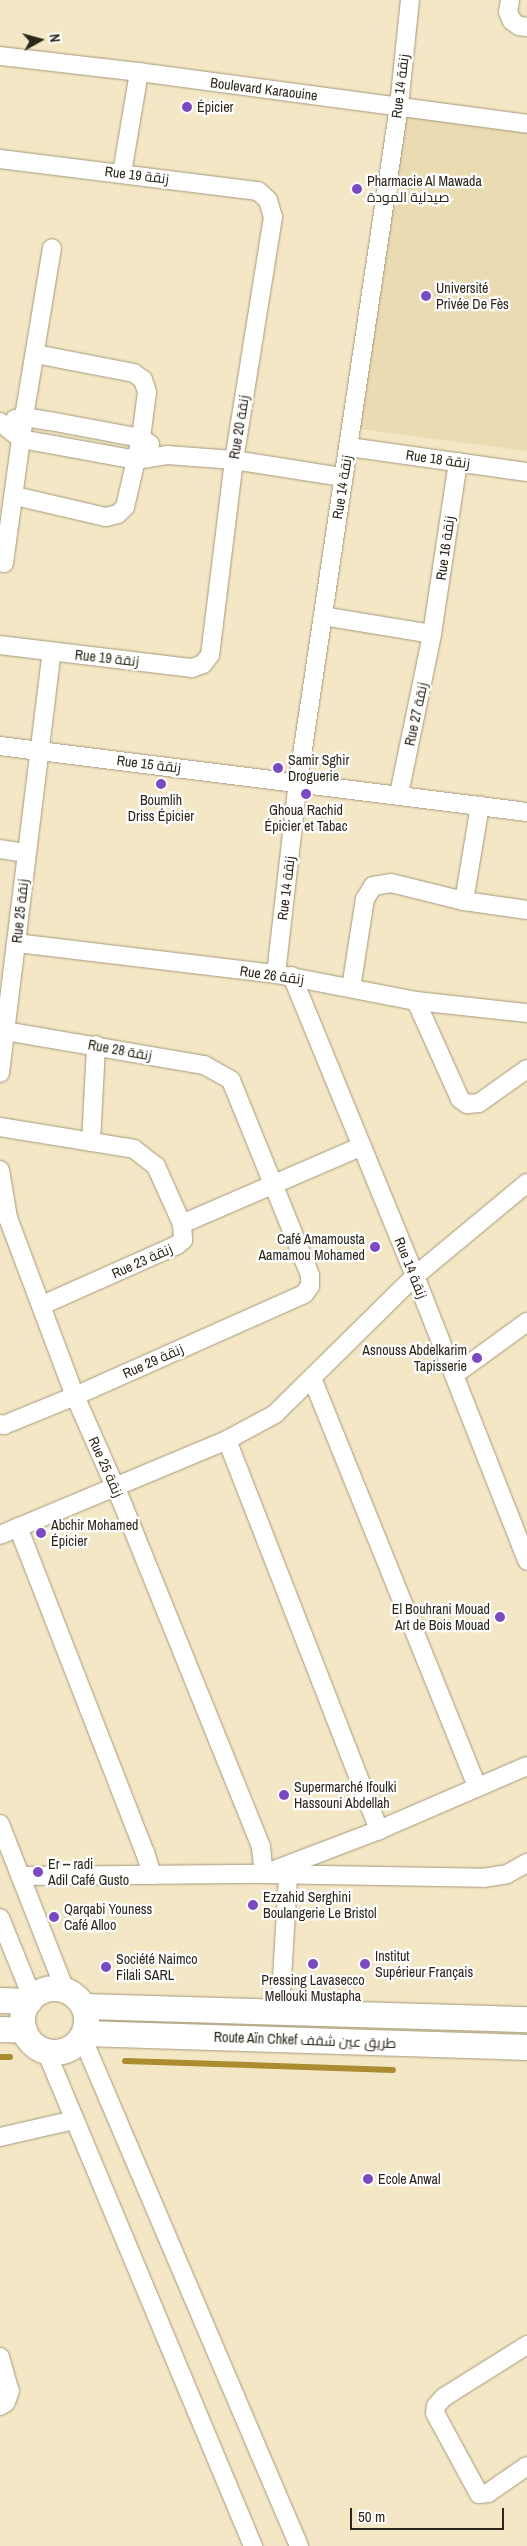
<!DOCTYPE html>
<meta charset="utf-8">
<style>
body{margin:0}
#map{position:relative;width:527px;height:2546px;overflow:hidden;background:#f4e7c5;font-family:"Archivo Narrow",Cairo,sans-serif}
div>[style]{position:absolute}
.built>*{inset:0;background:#eadbb3}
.stream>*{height:6px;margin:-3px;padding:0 3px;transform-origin:3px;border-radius:3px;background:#ac8c30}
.roads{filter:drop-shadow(0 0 1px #a59979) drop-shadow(0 0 1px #a59979)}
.street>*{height:18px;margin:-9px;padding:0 9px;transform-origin:9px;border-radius:9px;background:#fff}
.secondary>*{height:25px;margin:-12.5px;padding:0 12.5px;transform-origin:12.5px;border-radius:12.5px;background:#fff}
.secondary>.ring{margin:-12.5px;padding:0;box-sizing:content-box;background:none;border:25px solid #fff;border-radius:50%}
.dots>*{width:14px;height:14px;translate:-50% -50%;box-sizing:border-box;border:2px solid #fff;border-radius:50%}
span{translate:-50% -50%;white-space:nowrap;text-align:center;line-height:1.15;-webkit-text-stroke:4.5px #fff;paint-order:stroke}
.street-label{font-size:14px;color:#2b2619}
.poi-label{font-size:14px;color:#2b2619}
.left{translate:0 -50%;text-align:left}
.right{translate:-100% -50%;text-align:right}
.north{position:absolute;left:15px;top:15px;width:50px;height:50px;-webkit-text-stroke:4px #fff;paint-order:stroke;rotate:83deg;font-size:14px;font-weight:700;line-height:20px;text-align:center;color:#2b2619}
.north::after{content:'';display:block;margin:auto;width:18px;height:22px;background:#2b2619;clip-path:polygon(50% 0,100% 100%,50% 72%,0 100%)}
.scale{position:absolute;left:350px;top:2508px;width:154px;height:22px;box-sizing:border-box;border:2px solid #2b2619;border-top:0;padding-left:6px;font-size:15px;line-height:18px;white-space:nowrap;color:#2b2619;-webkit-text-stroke:4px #fff;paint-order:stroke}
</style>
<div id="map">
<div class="built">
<div style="clip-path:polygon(401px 115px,527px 132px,527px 451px,359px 429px)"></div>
</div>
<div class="stream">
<div style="left:0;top:2057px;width:10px"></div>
<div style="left:125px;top:2061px;width:268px;rotate:1.9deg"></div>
</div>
<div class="roads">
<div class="street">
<div style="left:510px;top:0;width:12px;rotate:99deg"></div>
<div style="left:508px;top:12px;width:10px;rotate:66deg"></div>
<div style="left:512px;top:21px;width:9px;rotate:36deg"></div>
<div style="left:519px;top:26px;width:8px;rotate:7deg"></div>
<div style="left:0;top:56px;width:140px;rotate:6.6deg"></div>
<div style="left:139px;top:72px;width:391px;rotate:7.6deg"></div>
<div style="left:0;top:159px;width:260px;rotate:7.1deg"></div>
<div style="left:258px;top:191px;width:13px;rotate:42deg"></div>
<div style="left:268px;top:200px;width:18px;rotate:74deg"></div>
<div style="left:273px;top:217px;width:246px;rotate:99.1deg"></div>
<div style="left:234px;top:460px;width:196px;rotate:97deg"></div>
<div style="left:210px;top:655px;width:11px;rotate:128deg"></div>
<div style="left:203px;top:664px;width:12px;rotate:160deg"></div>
<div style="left:192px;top:668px;width:193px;rotate:-173.2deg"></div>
<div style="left:122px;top:173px;width:102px;rotate:-80.4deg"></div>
<div style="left:15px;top:419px;width:9px;rotate:-13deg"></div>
<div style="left:24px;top:417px;width:26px;rotate:9deg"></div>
<div style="left:50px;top:421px;width:93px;rotate:10.6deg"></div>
<div style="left:141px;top:438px;width:11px;rotate:34deg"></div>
<div style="left:0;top:422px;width:27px;rotate:39deg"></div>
<div style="left:21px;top:439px;width:117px;rotate:10.3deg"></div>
<div style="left:136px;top:460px;width:31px;rotate:-9deg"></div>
<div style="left:167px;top:455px;width:67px;rotate:4.3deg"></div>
<div style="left:234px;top:460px;width:110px;rotate:8.9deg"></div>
<div style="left:349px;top:447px;width:180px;rotate:8deg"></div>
<div style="left:15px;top:496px;width:93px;rotate:13deg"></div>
<div style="left:106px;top:517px;width:12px;rotate:-14deg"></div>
<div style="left:118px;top:514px;width:10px;rotate:-45deg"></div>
<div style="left:125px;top:507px;width:71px;rotate:-76.9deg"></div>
<div style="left:141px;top:438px;width:46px;rotate:-82.6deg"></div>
<div style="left:147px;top:392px;width:13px;rotate:-108deg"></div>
<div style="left:143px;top:380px;width:11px;rotate:-142deg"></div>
<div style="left:134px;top:373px;width:101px;rotate:-169.1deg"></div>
<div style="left:4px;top:563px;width:147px;rotate:-82.2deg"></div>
<div style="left:24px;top:417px;width:171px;rotate:-80.6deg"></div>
<div style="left:323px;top:616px;width:110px;rotate:9.4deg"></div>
<div style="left:0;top:746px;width:531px;rotate:7.14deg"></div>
<div style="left:399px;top:794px;width:163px;rotate:-78.3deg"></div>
<div style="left:432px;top:634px;width:174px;rotate:-81.4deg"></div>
<div style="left:0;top:849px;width:26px;rotate:9deg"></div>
<div style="left:464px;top:901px;width:97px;rotate:-80.5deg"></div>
<div style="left:16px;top:943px;width:262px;rotate:6.8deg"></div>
<div style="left:276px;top:974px;width:143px;rotate:10.9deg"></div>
<div style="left:416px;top:1001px;width:112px;rotate:6.2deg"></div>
<div style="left:276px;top:974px;width:193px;rotate:-83.5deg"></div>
<div style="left:298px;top:782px;width:684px;rotate:-81.5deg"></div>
<div style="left:399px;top:106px;width:107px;rotate:-84.1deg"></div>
<div style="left:292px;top:976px;width:324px;rotate:67.7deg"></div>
<div style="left:415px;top:1276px;width:306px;rotate:68.5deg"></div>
<div style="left:351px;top:988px;width:90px;rotate:-81.1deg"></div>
<div style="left:365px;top:899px;width:15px;rotate:-58deg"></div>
<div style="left:373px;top:886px;width:18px;rotate:-9deg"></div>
<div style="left:391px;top:883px;width:75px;rotate:13.9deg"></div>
<div style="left:464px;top:901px;width:64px;rotate:8.1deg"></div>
<div style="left:416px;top:1001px;width:107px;rotate:65.8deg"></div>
<div style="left:460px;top:1099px;width:9px;rotate:36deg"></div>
<div style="left:467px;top:1104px;width:12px;rotate:-5deg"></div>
<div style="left:479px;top:1103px;width:59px;rotate:-35.3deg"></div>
<div style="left:0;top:1073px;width:424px;rotate:-83deg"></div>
<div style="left:0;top:1127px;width:136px;rotate:9.3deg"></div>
<div style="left:134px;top:1149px;width:28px;rotate:38deg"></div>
<div style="left:156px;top:1166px;width:64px;rotate:65.9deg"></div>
<div style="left:182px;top:1224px;width:16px;rotate:86deg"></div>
<div style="left:183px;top:1240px;width:8px;rotate:140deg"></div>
<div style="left:177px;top:1245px;width:148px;rotate:156deg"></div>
<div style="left:91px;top:1142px;width:97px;rotate:-87deg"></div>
<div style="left:0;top:1170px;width:49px;rotate:80.5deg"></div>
<div style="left:8px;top:1218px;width:190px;rotate:69.4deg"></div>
<div style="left:75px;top:1396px;width:119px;rotate:66.2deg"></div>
<div style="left:123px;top:1505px;width:369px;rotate:68deg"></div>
<div style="left:261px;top:1847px;width:27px;rotate:84deg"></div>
<div style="left:264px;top:1874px;width:123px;rotate:-20.9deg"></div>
<div style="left:379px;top:1830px;width:161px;rotate:-23.4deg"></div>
<div style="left:182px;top:1224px;width:194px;rotate:-23.4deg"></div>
<div style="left:454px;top:1375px;width:90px;rotate:-36deg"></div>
<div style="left:312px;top:1378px;width:441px;rotate:68deg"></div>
<div style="left:0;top:1424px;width:4px;rotate:14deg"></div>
<div style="left:4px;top:1425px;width:77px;rotate:-22.2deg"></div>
<div style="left:75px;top:1396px;width:251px;rotate:-24deg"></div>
<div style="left:304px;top:1294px;width:10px;rotate:-53deg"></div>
<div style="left:310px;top:1286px;width:11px;rotate:-90deg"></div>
<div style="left:310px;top:1275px;width:210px;rotate:-112.1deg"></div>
<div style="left:231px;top:1080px;width:31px;rotate:-151deg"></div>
<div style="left:204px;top:1065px;width:201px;rotate:-170.3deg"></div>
<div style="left:227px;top:1440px;width:419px;rotate:68.7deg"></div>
<div style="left:18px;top:1527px;width:349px;rotate:68.7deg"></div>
<div style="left:145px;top:1852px;width:24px;rotate:73deg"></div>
<div style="left:0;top:1535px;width:246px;rotate:-22.7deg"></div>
<div style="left:227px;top:1440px;width:55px;rotate:-28.4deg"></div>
<div style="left:275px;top:1414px;width:197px;rotate:-44.6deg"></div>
<div style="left:415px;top:1276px;width:146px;rotate:-39.7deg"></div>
<div style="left:0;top:1824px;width:178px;rotate:68.6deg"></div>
<div style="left:20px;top:1876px;width:244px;rotate:-0.5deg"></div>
<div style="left:264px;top:1874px;width:219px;rotate:1deg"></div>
<div style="left:483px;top:1878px;width:24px;rotate:-9deg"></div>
<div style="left:507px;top:1874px;width:23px;rotate:-29deg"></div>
<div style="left:0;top:1918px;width:85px;rotate:67.9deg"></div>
<div style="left:280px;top:2012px;width:136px;rotate:-86.6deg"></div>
<div style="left:82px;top:2037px;width:553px;rotate:66.91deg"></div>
<div style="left:46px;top:2051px;width:537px;rotate:67.31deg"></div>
<div style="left:0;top:2137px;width:76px;rotate:-12.9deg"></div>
<div style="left:527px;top:2345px;width:98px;rotate:147.9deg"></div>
<div style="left:444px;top:2397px;width:12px;rotate:132deg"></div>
<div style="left:436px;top:2406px;width:7px;rotate:98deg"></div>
<div style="left:435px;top:2413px;width:92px;rotate:61.5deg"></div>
<div style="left:479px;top:2494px;width:9px;rotate:-6deg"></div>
<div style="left:488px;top:2493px;width:47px;rotate:-34.7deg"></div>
<div style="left:0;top:2357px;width:35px;rotate:74deg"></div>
<div style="left:10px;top:2391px;width:12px;rotate:110deg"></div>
<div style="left:6px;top:2402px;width:7px;rotate:146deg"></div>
</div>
<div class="secondary">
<div class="ring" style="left:22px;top:1988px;width:39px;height:39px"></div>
<div style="left:0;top:2000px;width:29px;rotate:2deg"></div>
<div style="left:84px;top:2006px;width:443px;rotate:1.7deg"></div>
<div style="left:0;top:2029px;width:24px;rotate:2deg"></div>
<div style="left:84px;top:2033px;width:443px;rotate:1.8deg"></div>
</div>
</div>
<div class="dots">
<div style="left:187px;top:107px;background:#7b49c0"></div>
<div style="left:357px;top:189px;background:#7b49c0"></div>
<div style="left:426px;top:296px;background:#7b49c0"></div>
<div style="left:278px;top:768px;background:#7b49c0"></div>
<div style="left:161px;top:784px;background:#7b49c0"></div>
<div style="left:306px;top:794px;background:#7b49c0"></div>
<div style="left:375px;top:1247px;background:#7b49c0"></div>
<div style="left:477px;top:1358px;background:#7b49c0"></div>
<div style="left:41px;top:1533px;background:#7b49c0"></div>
<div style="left:500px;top:1617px;background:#7b49c0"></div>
<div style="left:284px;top:1795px;background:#7b49c0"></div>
<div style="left:38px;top:1872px;background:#7b49c0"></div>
<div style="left:253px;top:1905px;background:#7b49c0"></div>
<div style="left:54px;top:1917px;background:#7b49c0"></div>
<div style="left:313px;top:1964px;background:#7b49c0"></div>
<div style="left:365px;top:1964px;background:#7b49c0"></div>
<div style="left:106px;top:1967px;background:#7b49c0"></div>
<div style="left:368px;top:2179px;background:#7b49c0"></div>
</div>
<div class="street-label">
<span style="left:400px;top:86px;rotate:-83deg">Rue 14 زنقة</span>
<span style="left:264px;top:89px;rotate:7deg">Boulevard Karaouine</span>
<span style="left:137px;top:175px;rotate:7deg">Rue 19 زنقة</span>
<span style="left:239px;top:427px;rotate:-81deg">Rue 20 زنقة</span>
<span style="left:438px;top:459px;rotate:8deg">Rue 18 زنقة</span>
<span style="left:342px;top:487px;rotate:-81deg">Rue 14 زنقة</span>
<span style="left:445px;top:548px;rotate:-82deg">Rue 16 زنقة</span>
<span style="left:107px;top:658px;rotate:6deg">Rue 19 زنقة</span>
<span style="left:416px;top:714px;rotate:-78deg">Rue 27 زنقة</span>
<span style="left:149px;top:764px;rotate:7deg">Rue 15 زنقة</span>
<span style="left:286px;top:888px;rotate:-83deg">Rue 14 زنقة</span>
<span style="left:20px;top:911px;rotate:-84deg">Rue 25 زنقة</span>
<span style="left:272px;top:975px;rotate:8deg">Rue 26 زنقة</span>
<span style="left:120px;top:1050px;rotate:10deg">Rue 28 زنقة</span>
<span style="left:142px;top:1261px;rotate:-24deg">Rue 23 زنقة</span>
<span style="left:411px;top:1268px;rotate:68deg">Rue 14 زنقة</span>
<span style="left:153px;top:1361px;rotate:-24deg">Rue 29 زنقة</span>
<span style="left:106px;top:1467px;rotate:66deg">Rue 25 زنقة</span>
<span style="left:305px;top:2040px;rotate:2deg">Route Aïn Chkef طريق عين شقف</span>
</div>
<div class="poi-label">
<span class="left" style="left:197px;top:107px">Épicier</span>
<span class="left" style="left:367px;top:189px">Pharmacie Al Mawada<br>صيدلية المودة</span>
<span class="left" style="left:436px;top:296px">Université<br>Privée De Fès</span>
<span class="left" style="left:288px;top:768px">Samir Sghir<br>Droguerie</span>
<span style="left:161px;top:808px">Boumlih<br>Driss Épicier</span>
<span style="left:306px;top:818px">Ghoua Rachid<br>Épicier et Tabac</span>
<span class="right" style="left:365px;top:1247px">Café Amamousta<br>Aamamou Mohamed</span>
<span class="right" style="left:467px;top:1358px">Asnouss Abdelkarim<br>Tapisserie</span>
<span class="left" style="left:51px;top:1533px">Abchir Mohamed<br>Épicier</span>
<span class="right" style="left:490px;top:1617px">El Bouhrani Mouad<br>Art de Bois Mouad</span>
<span class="left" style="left:294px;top:1795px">Supermarché Ifoulki<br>Hassouni Abdellah</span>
<span class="left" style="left:48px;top:1872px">Er -- radi<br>Adil Café Gusto</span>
<span class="left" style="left:263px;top:1905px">Ezzahid Serghini<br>Boulangerie Le Bristol</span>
<span class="left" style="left:64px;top:1917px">Qarqabi Youness<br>Café Alloo</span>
<span class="left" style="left:375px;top:1964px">Institut<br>Supérieur Français</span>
<span class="left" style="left:116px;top:1967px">Société Naimco<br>Filali SARL</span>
<span style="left:313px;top:1988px">Pressing Lavasecco<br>Mellouki Mustapha</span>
<span class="left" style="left:378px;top:2179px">Ecole Anwal</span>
</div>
<div class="north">N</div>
<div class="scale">50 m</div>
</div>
